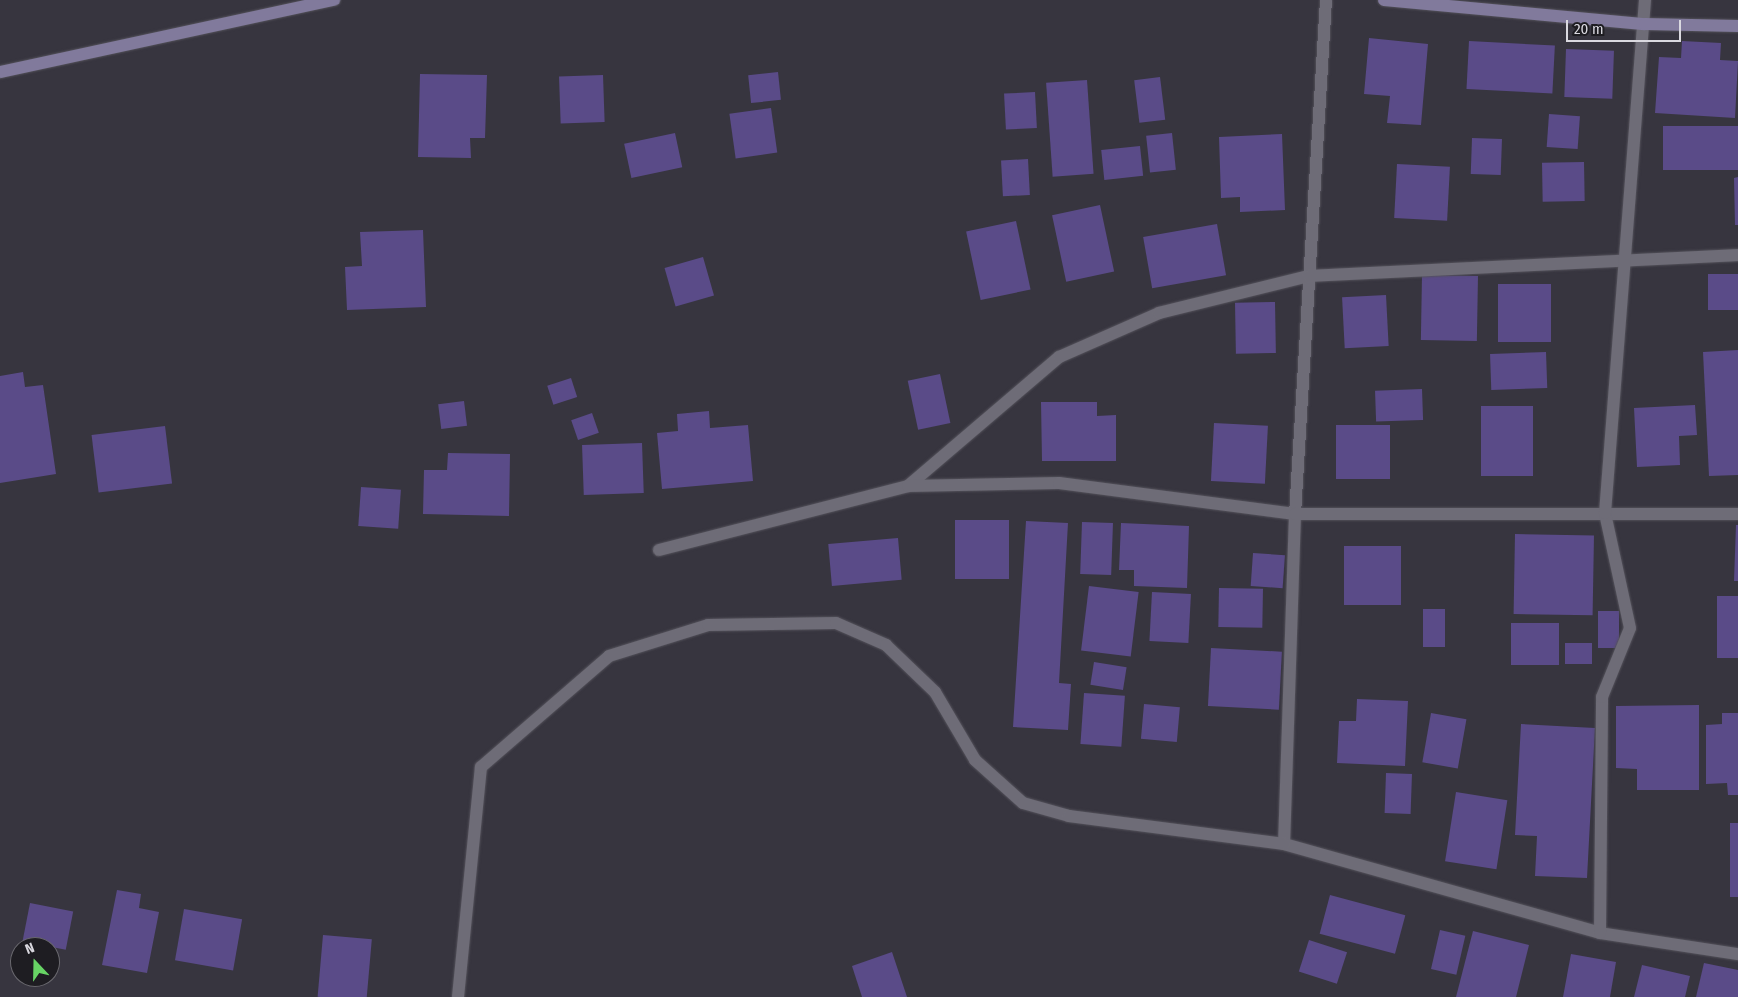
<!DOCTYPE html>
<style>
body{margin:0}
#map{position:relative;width:1738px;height:997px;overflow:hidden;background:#37353f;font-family:"Fira Sans Condensed",sans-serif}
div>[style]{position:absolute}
.building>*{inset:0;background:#5a4b88;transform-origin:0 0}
.roads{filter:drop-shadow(0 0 1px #53515a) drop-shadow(0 0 1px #53515a)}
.street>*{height:12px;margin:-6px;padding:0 6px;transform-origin:6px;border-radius:6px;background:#6e6c77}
.secondary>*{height:12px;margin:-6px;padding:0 6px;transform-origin:6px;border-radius:6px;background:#817a9c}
span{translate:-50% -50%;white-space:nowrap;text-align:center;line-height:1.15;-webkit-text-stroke:5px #1e1d22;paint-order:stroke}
.north{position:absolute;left:10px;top:937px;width:50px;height:50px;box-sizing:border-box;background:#1e1d22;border:1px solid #69686e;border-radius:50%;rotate:339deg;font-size:14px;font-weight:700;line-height:20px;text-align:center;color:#dad9e0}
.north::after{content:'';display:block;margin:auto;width:18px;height:22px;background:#67d465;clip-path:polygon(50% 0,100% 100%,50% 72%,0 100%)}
.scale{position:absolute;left:1566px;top:20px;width:115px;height:22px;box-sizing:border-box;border:2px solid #dad9e0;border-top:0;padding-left:6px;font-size:15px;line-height:18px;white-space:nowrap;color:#dad9e0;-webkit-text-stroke:4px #1e1d22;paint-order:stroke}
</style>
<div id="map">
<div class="building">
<div style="clip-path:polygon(1369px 38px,1428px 44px,1421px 125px,1387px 123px,1390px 96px,1364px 94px)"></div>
<div style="left:1469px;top:41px;width:86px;height:48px;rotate:3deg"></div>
<div style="clip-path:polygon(1682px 41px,1721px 43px,1720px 60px,1738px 61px,1735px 118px,1655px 113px,1659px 57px,1681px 58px)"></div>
<div style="left:1566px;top:49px;width:48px;height:48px;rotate:2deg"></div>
<div style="left:778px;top:72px;width:28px;height:30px;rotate:84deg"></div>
<div style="clip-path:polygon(420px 74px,487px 75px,485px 138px,470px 138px,471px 158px,418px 157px)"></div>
<div style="left:603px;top:75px;width:47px;height:44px;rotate:88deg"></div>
<div style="left:1160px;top:77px;width:43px;height:26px;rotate:83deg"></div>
<div style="left:1087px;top:80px;width:94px;height:41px;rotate:86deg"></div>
<div style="left:1035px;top:92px;width:36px;height:31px;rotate:87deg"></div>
<div style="left:771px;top:108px;width:45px;height:42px;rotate:82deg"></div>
<div style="left:1549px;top:114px;width:31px;height:33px;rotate:4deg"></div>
<div style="left:1663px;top:126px;width:75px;height:44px"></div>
<div style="left:675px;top:133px;width:35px;height:52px;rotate:78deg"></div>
<div style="left:1172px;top:133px;width:37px;height:26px;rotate:84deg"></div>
<div style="clip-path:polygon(1282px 134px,1285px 210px,1240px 212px,1240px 197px,1221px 198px,1219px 137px)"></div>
<div style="left:1472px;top:138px;width:30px;height:36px;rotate:2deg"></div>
<div style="left:1140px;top:146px;width:30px;height:39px;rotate:84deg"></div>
<div style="left:1028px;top:159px;width:36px;height:27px;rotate:87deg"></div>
<div style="left:1584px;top:162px;width:39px;height:42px;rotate:89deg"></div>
<div style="left:1397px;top:164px;width:53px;height:54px;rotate:3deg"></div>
<div style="clip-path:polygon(1738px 177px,1738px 225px,1735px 225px,1734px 178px)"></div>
<div style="left:1100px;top:205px;width:68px;height:49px;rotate:78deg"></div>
<div style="left:1016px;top:221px;width:70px;height:51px;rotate:78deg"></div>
<div style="left:1217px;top:224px;width:52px;height:75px;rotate:80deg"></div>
<div style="clip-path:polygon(423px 230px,426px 307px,347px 310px,345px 267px,362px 266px,360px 232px)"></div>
<div style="left:703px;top:257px;width:40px;height:40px;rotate:74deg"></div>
<div style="left:1738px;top:274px;width:36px;height:30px;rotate:90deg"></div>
<div style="left:1422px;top:275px;width:56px;height:65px;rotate:1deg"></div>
<div style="left:1498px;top:284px;width:53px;height:58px"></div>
<div style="left:1386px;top:295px;width:51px;height:44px;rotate:87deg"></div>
<div style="left:1275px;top:302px;width:51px;height:40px;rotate:89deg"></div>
<div style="clip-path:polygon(1738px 350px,1738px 475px,1709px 476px,1703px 352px)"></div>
<div style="left:1546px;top:352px;width:36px;height:56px;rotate:88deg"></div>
<div style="clip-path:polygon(23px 372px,25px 387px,43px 385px,56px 474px,0 483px,0 376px)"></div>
<div style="left:940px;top:374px;width:50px;height:33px;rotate:78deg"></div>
<div style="left:571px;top:378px;width:20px;height:25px;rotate:72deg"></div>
<div style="left:1422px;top:389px;width:31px;height:47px;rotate:88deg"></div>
<div style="left:464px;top:401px;width:25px;height:26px;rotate:83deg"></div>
<div style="clip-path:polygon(1041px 402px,1097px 402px,1097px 416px,1116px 415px,1116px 461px,1042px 461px)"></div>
<div style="clip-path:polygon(1695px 405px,1697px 435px,1679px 436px,1680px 465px,1637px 467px,1634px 408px)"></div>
<div style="left:1481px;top:406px;width:52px;height:70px"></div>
<div style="clip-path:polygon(709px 411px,710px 428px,748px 425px,753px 481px,662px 489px,657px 433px,678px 431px,677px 414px)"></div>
<div style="left:592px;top:413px;width:21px;height:22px;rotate:71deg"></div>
<div style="left:1214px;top:423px;width:54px;height:58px;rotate:3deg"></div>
<div style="left:1390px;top:425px;width:54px;height:54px;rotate:90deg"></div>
<div style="left:165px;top:426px;width:58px;height:74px;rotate:83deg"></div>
<div style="left:642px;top:443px;width:50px;height:60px;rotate:88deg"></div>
<div style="clip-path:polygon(448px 453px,510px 454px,509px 516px,423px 514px,424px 470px,447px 470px)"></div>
<div style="left:361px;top:487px;width:40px;height:39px;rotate:4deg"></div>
<div style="left:955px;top:520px;width:54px;height:59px"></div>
<div style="clip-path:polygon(1026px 521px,1068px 523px,1059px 683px,1071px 684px,1068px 730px,1013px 727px)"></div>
<div style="left:1082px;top:522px;width:31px;height:52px;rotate:2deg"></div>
<div style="clip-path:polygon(1121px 523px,1189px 526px,1187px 588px,1134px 586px,1134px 570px,1119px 570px)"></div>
<div style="clip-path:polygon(1736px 525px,1738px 525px,1738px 581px,1734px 581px)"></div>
<div style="left:1515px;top:534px;width:79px;height:80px;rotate:1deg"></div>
<div style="left:898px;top:538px;width:42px;height:70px;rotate:85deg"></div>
<div style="left:1344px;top:546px;width:57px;height:59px"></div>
<div style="left:1253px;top:553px;width:32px;height:33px;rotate:4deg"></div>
<div style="left:1089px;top:586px;width:50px;height:65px;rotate:7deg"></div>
<div style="left:1219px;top:588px;width:44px;height:39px;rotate:1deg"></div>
<div style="left:1152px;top:592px;width:39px;height:49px;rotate:3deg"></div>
<div style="left:1717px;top:596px;width:21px;height:62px"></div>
<div style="left:1423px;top:609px;width:22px;height:38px"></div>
<div style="left:1598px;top:611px;width:21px;height:37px"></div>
<div style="left:1511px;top:623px;width:48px;height:42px"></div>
<div style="left:1565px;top:643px;width:27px;height:21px"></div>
<div style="left:1211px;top:648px;width:71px;height:58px;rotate:3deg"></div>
<div style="left:1094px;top:662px;width:33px;height:23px;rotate:9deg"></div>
<div style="left:1084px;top:693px;width:41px;height:51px;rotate:4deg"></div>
<div style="clip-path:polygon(1357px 699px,1408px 701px,1405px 766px,1337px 763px,1339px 721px,1356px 721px)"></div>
<div style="left:1144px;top:704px;width:36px;height:35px;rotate:5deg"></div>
<div style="clip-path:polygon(1699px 705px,1699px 790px,1637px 790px,1637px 769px,1616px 768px,1616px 706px)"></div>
<div style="left:1431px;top:713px;width:36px;height:50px;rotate:10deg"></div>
<div style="clip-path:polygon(1722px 713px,1738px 713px,1738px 795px,1728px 795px,1727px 783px,1706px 784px,1706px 725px,1722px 724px)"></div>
<div style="clip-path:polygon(1521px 724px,1595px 728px,1587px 878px,1535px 876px,1537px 836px,1515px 835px)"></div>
<div style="left:1386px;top:773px;width:26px;height:40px;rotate:2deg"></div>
<div style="left:1456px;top:792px;width:52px;height:70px;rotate:9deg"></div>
<div style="left:1730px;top:823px;width:8px;height:74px"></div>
<div style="clip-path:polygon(117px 890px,141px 894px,139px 908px,159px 912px,147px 973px,102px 965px)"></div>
<div style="left:1330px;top:895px;width:78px;height:40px;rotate:15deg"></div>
<div style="left:30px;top:903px;width:44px;height:39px;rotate:11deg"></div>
<div style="left:184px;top:909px;width:59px;height:52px;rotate:10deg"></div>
<div style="left:1440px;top:930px;width:26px;height:40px;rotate:13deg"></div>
<div style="clip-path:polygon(1473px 931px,1529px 945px,1516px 997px,1456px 997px)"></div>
<div style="left:323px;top:935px;width:49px;height:62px;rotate:5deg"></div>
<div style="left:1309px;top:940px;width:40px;height:33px;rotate:18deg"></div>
<div style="clip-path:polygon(892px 952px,907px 997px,862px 997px,852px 966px)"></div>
<div style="clip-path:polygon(1571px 954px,1616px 962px,1610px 997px,1563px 997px)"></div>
<div style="clip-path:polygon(1704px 963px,1738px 970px,1738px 997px,1696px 997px)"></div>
<div style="clip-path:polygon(1642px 965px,1690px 976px,1685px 997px,1634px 997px)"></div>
</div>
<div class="roads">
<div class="street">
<div style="left:1326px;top:0;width:515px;rotate:93.45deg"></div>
<div style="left:1295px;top:514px;width:330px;rotate:91.9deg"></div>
<div style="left:1284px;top:844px;width:328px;rotate:15.7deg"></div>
<div style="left:1600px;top:933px;width:140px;rotate:8.7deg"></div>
<div style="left:908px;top:486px;width:199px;rotate:-40.5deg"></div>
<div style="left:1059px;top:357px;width:109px;rotate:-23.7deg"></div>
<div style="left:1159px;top:313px;width:154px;rotate:-13.9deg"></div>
<div style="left:1309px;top:276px;width:430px;rotate:-2.8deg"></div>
<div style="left:659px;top:550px;width:257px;rotate:-14.4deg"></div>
<div style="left:908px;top:486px;width:151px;rotate:-1.1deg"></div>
<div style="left:1059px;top:483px;width:238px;rotate:7.5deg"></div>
<div style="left:1295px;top:514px;width:443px"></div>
<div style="left:1600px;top:933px;width:236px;rotate:-89.5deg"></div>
<div style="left:1602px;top:697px;width:74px;rotate:-67.9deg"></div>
<div style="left:1630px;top:628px;width:118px;rotate:-102.3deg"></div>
<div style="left:1605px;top:513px;width:515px;rotate:-85.54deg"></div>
<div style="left:458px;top:997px;width:231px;rotate:-84.3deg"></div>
<div style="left:481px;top:767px;width:169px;rotate:-40.9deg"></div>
<div style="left:609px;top:656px;width:104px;rotate:-17.4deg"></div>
<div style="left:708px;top:625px;width:128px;rotate:-0.9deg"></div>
<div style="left:836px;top:623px;width:55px;rotate:23.7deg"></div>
<div style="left:886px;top:645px;width:68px;rotate:43.8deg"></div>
<div style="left:935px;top:692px;width:79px;rotate:59.5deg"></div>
<div style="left:975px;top:760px;width:64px;rotate:41.9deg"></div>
<div style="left:1023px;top:803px;width:48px;rotate:15.8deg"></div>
<div style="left:1069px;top:816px;width:217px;rotate:7.4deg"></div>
</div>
<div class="secondary">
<div style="left:1384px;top:0;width:262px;rotate:5.3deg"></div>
<div style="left:1645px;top:24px;width:93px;rotate:1.2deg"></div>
<div style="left:0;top:72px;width:342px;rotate:-12.2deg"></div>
</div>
</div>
<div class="north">N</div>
<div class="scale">20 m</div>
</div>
